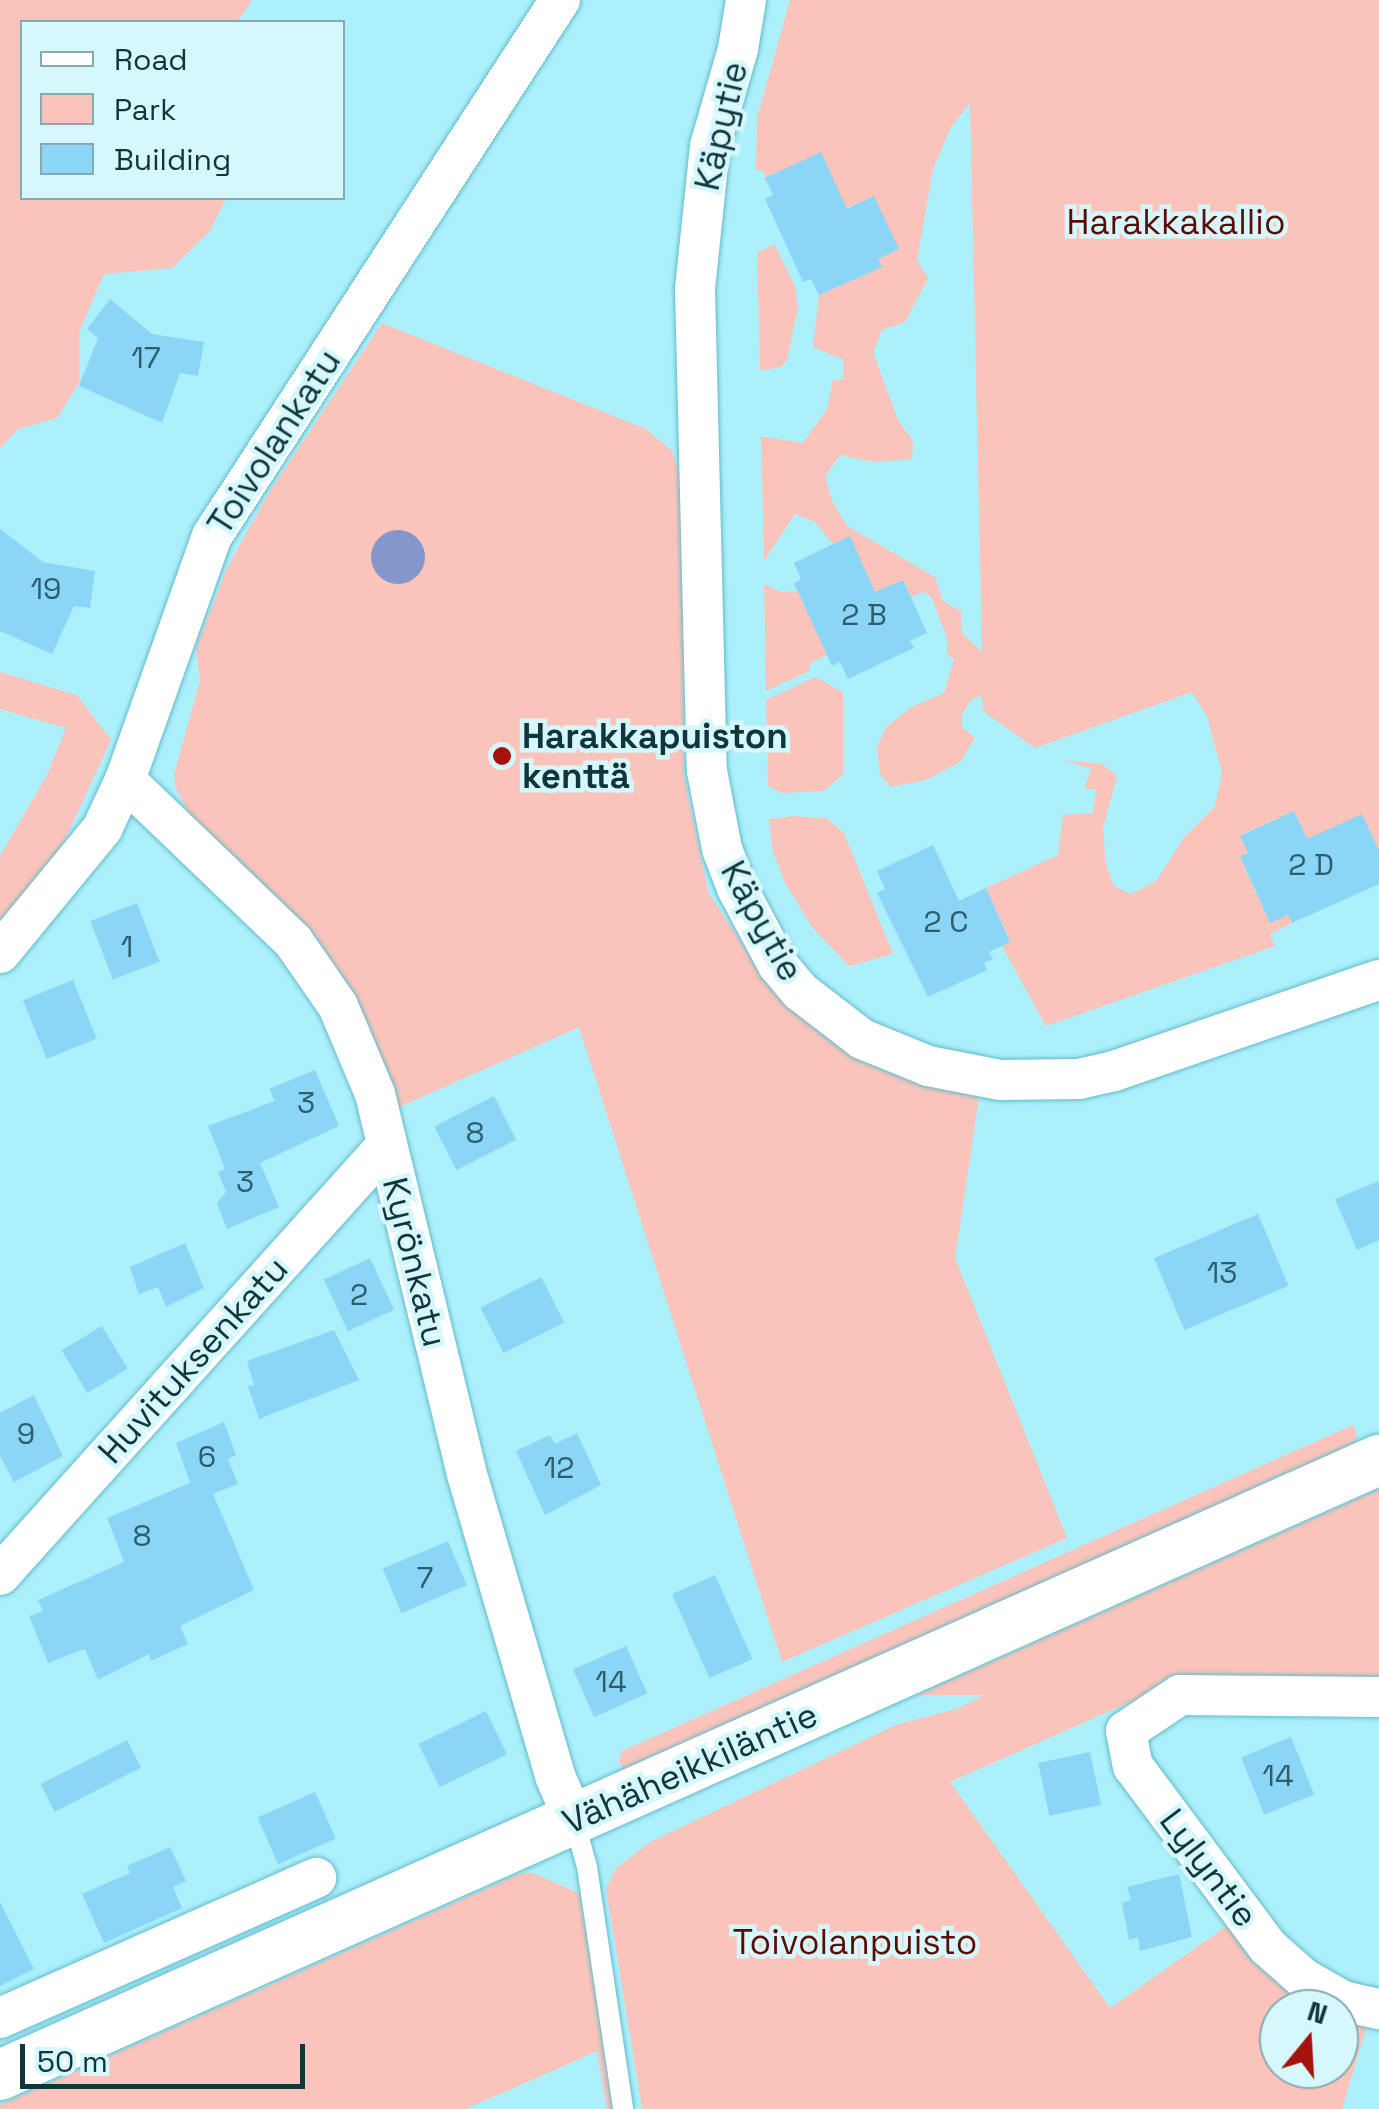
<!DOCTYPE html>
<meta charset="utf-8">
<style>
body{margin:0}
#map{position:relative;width:1379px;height:2109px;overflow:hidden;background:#acf0fc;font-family:"Space Grotesk",sans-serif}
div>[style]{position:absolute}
.green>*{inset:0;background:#fbc4bb}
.water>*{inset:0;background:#8497cd}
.round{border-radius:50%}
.building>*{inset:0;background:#8bd5f7;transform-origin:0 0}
.roads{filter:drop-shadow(0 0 2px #63bbca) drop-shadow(0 0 2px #63bbca)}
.service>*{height:20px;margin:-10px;padding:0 10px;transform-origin:10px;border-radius:10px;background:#fff}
.minor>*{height:40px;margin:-20px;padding:0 20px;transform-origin:20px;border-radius:20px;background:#fff}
.tertiary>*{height:50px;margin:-25px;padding:0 25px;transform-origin:25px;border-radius:25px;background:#fff}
.dots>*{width:28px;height:28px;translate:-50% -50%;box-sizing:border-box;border:5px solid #d6f7fc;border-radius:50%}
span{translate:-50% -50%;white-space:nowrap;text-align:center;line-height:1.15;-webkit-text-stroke:9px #d6f7fc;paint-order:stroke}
.number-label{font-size:30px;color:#2e5e6b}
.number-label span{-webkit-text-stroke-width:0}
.street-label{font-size:35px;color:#0f363c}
.park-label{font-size:35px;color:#5c0c07}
.poi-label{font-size:35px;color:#0f363c;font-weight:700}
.left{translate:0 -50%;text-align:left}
.legend{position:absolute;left:20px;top:20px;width:325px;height:180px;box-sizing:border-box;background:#d6f7fc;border:2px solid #86aaaf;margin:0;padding:12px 18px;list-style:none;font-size:30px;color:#0f363c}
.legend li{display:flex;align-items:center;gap:20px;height:50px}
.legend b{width:50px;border:2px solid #86aaaf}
.north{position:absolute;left:1259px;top:1989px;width:100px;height:100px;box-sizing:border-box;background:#d6f7fc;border:2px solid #86aaaf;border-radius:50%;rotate:18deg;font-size:28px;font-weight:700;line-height:40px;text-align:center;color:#0f363c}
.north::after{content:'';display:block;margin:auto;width:35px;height:45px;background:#a6120c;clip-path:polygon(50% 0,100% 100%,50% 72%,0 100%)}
.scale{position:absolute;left:20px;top:2044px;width:285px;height:45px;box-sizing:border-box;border:5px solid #0f363c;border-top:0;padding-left:12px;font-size:30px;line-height:35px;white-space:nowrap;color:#0f363c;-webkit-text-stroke:8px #d6f7fc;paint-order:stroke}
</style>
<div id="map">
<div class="green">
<div style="clip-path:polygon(0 0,252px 0,237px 22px,22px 22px,22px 198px,224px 198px,225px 201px,209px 232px,172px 268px,104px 274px,79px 332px,79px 383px,57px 418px,18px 429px,0 448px)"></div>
<div style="clip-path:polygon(evenodd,790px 0,1379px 0,1379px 851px,1362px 814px,1308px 842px,1294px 811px,1241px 835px,1248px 853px,1240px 857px,1270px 923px,1288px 915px,1292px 923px,1270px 934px,1275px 946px,1046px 1026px,1002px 946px,1010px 941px,986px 888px,1058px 855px,1063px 815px,1093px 813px,1096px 790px,1084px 788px,1091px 769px,1064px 760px,1102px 764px,1117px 776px,1103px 828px,1106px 865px,1114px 886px,1131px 894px,1156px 881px,1185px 836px,1215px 806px,1222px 772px,1207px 716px,1192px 692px,1035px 748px,983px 711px,982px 696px,972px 699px,962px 714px,962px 727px,975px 738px,960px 762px,926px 780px,891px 787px,880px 774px,877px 747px,886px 727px,912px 707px,944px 693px,954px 659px,947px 654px,947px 638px,932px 598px,923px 592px,911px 597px,903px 580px,872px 594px,850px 537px,833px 544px,815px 522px,795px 514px,764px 561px,761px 436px,803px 443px,827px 409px,833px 380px,843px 380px,844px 360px,813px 347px,819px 295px,881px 267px,878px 259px,898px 249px,874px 196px,843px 210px,821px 153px,765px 178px,764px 171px,756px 170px,757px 118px,790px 0,970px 103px,982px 650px,981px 651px,962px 633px,961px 611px,943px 601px,935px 577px,847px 526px,832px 501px,825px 476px,840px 455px,874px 462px,912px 459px,913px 441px,898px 420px,873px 352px,882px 330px,905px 322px,928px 278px,917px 260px,933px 169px,951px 127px,970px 103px)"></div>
<div style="clip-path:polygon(774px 244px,795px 286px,798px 308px,787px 360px,781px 367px,765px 370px,760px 369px,757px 253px)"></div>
<div style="clip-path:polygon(382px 323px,646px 429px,672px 451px,682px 482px,684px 776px,708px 892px,770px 986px,790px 1006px,883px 1071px,979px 1098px,955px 1258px,1067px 1538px,782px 1662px,579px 1027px,395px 1109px,188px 812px,175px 786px,174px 775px,200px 680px,196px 648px,227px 568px,268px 494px)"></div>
<div style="clip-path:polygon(764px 584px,781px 592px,798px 591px,827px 655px,810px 663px,809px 671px,766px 691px)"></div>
<div style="clip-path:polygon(0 672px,77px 695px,111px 740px,63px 844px,0 931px,0 856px,47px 775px,66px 728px,0 709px)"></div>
<div style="clip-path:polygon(815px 677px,843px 692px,843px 774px,824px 791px,782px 793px,768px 786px,766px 700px)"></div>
<div style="clip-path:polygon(792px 816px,826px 818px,844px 833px,893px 954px,849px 966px,812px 927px,785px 883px,772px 848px,769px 819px)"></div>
<div style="clip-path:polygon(1353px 1425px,1357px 1435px,1350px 1452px,625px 1773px,619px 1761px,622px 1751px)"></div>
<div style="clip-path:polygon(1379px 1489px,1379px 1687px,1156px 1695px,1130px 1702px,950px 1782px,1110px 2008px,1227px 1926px,1253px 1958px,1325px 2009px,1279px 2009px,1279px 2069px,1339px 2069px,1339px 2015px,1367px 2025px,1342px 2109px,642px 2109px,606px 1889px,616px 1868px,650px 1842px,898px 1724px,956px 1709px,985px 1695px,917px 1695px)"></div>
<div style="clip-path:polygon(521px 1873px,533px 1873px,579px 1893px,615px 2109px,607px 2109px,597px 2051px,466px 2109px,0 2109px,0 2105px)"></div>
</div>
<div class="water">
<div class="round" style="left:371px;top:530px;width:54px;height:54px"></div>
</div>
<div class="building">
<div style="clip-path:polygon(821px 152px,847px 209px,874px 196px,899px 249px,878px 259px,882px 267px,819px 295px,811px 279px,803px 282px,765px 199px,773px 195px,765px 178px)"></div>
<div style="clip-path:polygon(110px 299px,152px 334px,204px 342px,198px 376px,180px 373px,162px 423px,79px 386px,98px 338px,87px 329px)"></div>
<div style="clip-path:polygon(0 529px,43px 562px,95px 571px,90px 608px,74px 606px,52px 654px,0 631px)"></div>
<div style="clip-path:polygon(850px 536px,875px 592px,903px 580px,927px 633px,910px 641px,914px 648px,848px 679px,840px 662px,832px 666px,794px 583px,801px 579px,794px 563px)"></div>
<div style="clip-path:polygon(1294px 811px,1307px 839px,1362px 814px,1379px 851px,1379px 884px,1292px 923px,1288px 915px,1270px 923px,1240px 856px,1248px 853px,1240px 836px)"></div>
<div style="clip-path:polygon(933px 845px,959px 901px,986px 888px,1010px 942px,989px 952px,993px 959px,984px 963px,987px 970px,928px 997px,877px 893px,885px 889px,877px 871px)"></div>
<div style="left:137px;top:903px;width:63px;height:50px;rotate:69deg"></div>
<div style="left:73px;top:980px;width:63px;height:54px;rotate:68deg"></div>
<div style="clip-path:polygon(315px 1070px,339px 1126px,260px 1163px,279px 1207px,227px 1229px,217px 1203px,226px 1192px,218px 1172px,225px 1169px,208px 1126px,275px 1101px,269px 1089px)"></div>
<div style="left:494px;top:1096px;width:49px;height:67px;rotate:63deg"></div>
<div style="clip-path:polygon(1379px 1181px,1379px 1240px,1357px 1250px,1335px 1199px)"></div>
<div style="left:1258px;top:1214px;width:78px;height:113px;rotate:67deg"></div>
<div style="clip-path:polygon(185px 1243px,204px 1288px,166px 1307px,158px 1287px,139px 1294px,130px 1267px)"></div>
<div style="left:370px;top:1258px;width:57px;height:51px;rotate:65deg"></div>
<div style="left:541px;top:1277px;width:51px;height:68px;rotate:63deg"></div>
<div style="left:102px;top:1326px;width:50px;height:47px;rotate:59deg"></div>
<div style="clip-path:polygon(334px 1330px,359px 1380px,259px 1419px,248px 1386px,254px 1385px,247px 1361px)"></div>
<div style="clip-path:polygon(34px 1395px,63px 1456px,14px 1482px,0 1456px,0 1413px)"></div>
<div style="clip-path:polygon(224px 1422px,236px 1455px,228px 1459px,238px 1484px,213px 1494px,254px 1590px,180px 1626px,188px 1644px,151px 1661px,149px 1654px,98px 1680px,85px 1649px,48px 1663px,29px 1616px,43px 1611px,38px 1600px,124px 1562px,107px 1518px,190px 1483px,176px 1443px)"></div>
<div style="clip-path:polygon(577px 1433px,601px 1485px,545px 1515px,516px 1451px,550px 1435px,555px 1444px)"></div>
<div style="left:448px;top:1541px;width:48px;height:71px;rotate:67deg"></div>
<div style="left:715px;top:1575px;width:92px;height:47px;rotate:66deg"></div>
<div style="left:626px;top:1646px;width:52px;height:58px;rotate:66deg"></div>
<div style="left:486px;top:1711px;width:48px;height:75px;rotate:64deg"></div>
<div style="left:1291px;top:1737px;width:62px;height:54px;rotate:68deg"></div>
<div style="left:127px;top:1740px;width:31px;height:97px;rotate:63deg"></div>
<div style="left:1090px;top:1752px;width:54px;height:53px;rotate:78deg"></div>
<div style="left:315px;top:1792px;width:51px;height:63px;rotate:66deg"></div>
<div style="clip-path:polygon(170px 1847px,186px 1881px,173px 1887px,182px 1908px,104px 1943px,82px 1894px,130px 1873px,127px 1866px)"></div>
<div style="clip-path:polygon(1179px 1874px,1192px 1937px,1140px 1951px,1138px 1937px,1129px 1940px,1122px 1903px,1131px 1900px,1127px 1887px)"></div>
<div style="clip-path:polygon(0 1902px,34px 1969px,0 1986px)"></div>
</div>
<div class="roads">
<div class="service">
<div style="left:574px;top:1820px;width:49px;rotate:74.5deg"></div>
<div style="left:587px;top:1867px;width:245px;rotate:81.5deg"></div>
</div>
<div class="minor">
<div style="left:746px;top:0;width:50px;rotate:99.3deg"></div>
<div style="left:738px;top:49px;width:101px;rotate:106.1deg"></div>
<div style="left:710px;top:146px;width:144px;rotate:96deg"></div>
<div style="left:695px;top:289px;width:482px;rotate:88.6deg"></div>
<div style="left:707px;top:771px;width:79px;rotate:79.1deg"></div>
<div style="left:722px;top:849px;width:42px;rotate:69deg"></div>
<div style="left:737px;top:888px;width:87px;rotate:62deg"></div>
<div style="left:778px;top:965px;width:35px;rotate:50deg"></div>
<div style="left:801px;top:992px;width:77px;rotate:37.6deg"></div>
<div style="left:862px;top:1039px;width:71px;rotate:22.2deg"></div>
<div style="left:928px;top:1066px;width:73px;rotate:11deg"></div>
<div style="left:1000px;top:1080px;width:79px;rotate:-0.7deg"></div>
<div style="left:1079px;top:1079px;width:36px;rotate:-13deg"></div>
<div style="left:1114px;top:1071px;width:280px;rotate:-19deg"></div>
<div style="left:125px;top:780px;width:233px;rotate:43.8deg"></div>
<div style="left:293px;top:941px;width:79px;rotate:55.3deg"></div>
<div style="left:338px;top:1006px;width:95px;rotate:67.2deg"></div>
<div style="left:375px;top:1094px;width:388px;rotate:76.4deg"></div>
<div style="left:466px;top:1471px;width:318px;rotate:73.7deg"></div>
<div style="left:555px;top:1776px;width:48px;rotate:66.6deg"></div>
<div style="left:0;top:953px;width:161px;rotate:-50.6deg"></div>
<div style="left:102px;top:829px;width:54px;rotate:-64.9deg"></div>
<div style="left:125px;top:780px;width:259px;rotate:-70.4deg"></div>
<div style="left:212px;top:536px;width:639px;rotate:-57.01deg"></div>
<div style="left:0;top:1575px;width:577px;rotate:-48.02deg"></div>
<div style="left:1379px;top:1697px;width:199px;rotate:-179.4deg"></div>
<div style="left:1180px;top:1695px;width:65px;rotate:146.3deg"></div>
<div style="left:1126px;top:1731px;width:36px;rotate:79deg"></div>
<div style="left:1133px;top:1766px;width:226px;rotate:53.3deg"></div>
<div style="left:1268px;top:1947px;width:47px;rotate:41.5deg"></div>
<div style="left:1303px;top:1978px;width:46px;rotate:29.9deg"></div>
<div style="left:1343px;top:2001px;width:37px;rotate:13deg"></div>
<div style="left:0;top:2018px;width:346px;rotate:-23.9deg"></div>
</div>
<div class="tertiary">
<div style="left:0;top:2075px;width:1510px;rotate:-24.04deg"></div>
</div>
</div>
<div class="dots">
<div style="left:502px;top:756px;background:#a6120c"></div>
</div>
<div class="number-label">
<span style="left:146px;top:358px">17</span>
<span style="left:46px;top:589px">19</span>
<span style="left:864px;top:615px">2 B</span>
<span style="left:1311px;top:865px">2 D</span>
<span style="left:946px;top:922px">2 C</span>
<span style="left:127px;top:947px">1</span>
<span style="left:306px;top:1103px">3</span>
<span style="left:475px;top:1133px">8</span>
<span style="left:245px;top:1182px">3</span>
<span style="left:1222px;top:1273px">13</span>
<span style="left:359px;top:1295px">2</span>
<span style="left:26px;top:1434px">9</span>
<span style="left:207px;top:1457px">6</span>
<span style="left:559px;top:1468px">12</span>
<span style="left:142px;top:1536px">8</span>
<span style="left:425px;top:1578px">7</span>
<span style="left:611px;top:1682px">14</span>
<span style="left:1278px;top:1776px">14</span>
</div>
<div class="street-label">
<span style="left:721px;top:126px;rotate:-77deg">Käpytie</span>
<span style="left:274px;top:442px;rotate:-57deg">Toivolankatu</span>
<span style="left:762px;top:921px;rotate:61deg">Käpytie</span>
<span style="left:415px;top:1262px;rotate:76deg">Kyrönkatu</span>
<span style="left:193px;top:1360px;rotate:-48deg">Huvituksenkatu</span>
<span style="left:690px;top:1768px;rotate:-24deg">Vähäheikkiläntie</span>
<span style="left:1209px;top:1868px;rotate:53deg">Lylyntie</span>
</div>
<div class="park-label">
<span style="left:1176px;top:222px">Harakkakallio</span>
<span style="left:855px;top:1942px">Toivolanpuisto</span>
</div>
<div class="poi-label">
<span class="left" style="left:522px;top:756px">Harakkapuiston<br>kenttä</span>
</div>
<ul class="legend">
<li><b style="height:12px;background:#fff"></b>Road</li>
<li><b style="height:28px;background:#fbc4bb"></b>Park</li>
<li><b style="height:28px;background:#8bd5f7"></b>Building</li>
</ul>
<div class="north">N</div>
<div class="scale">50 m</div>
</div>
